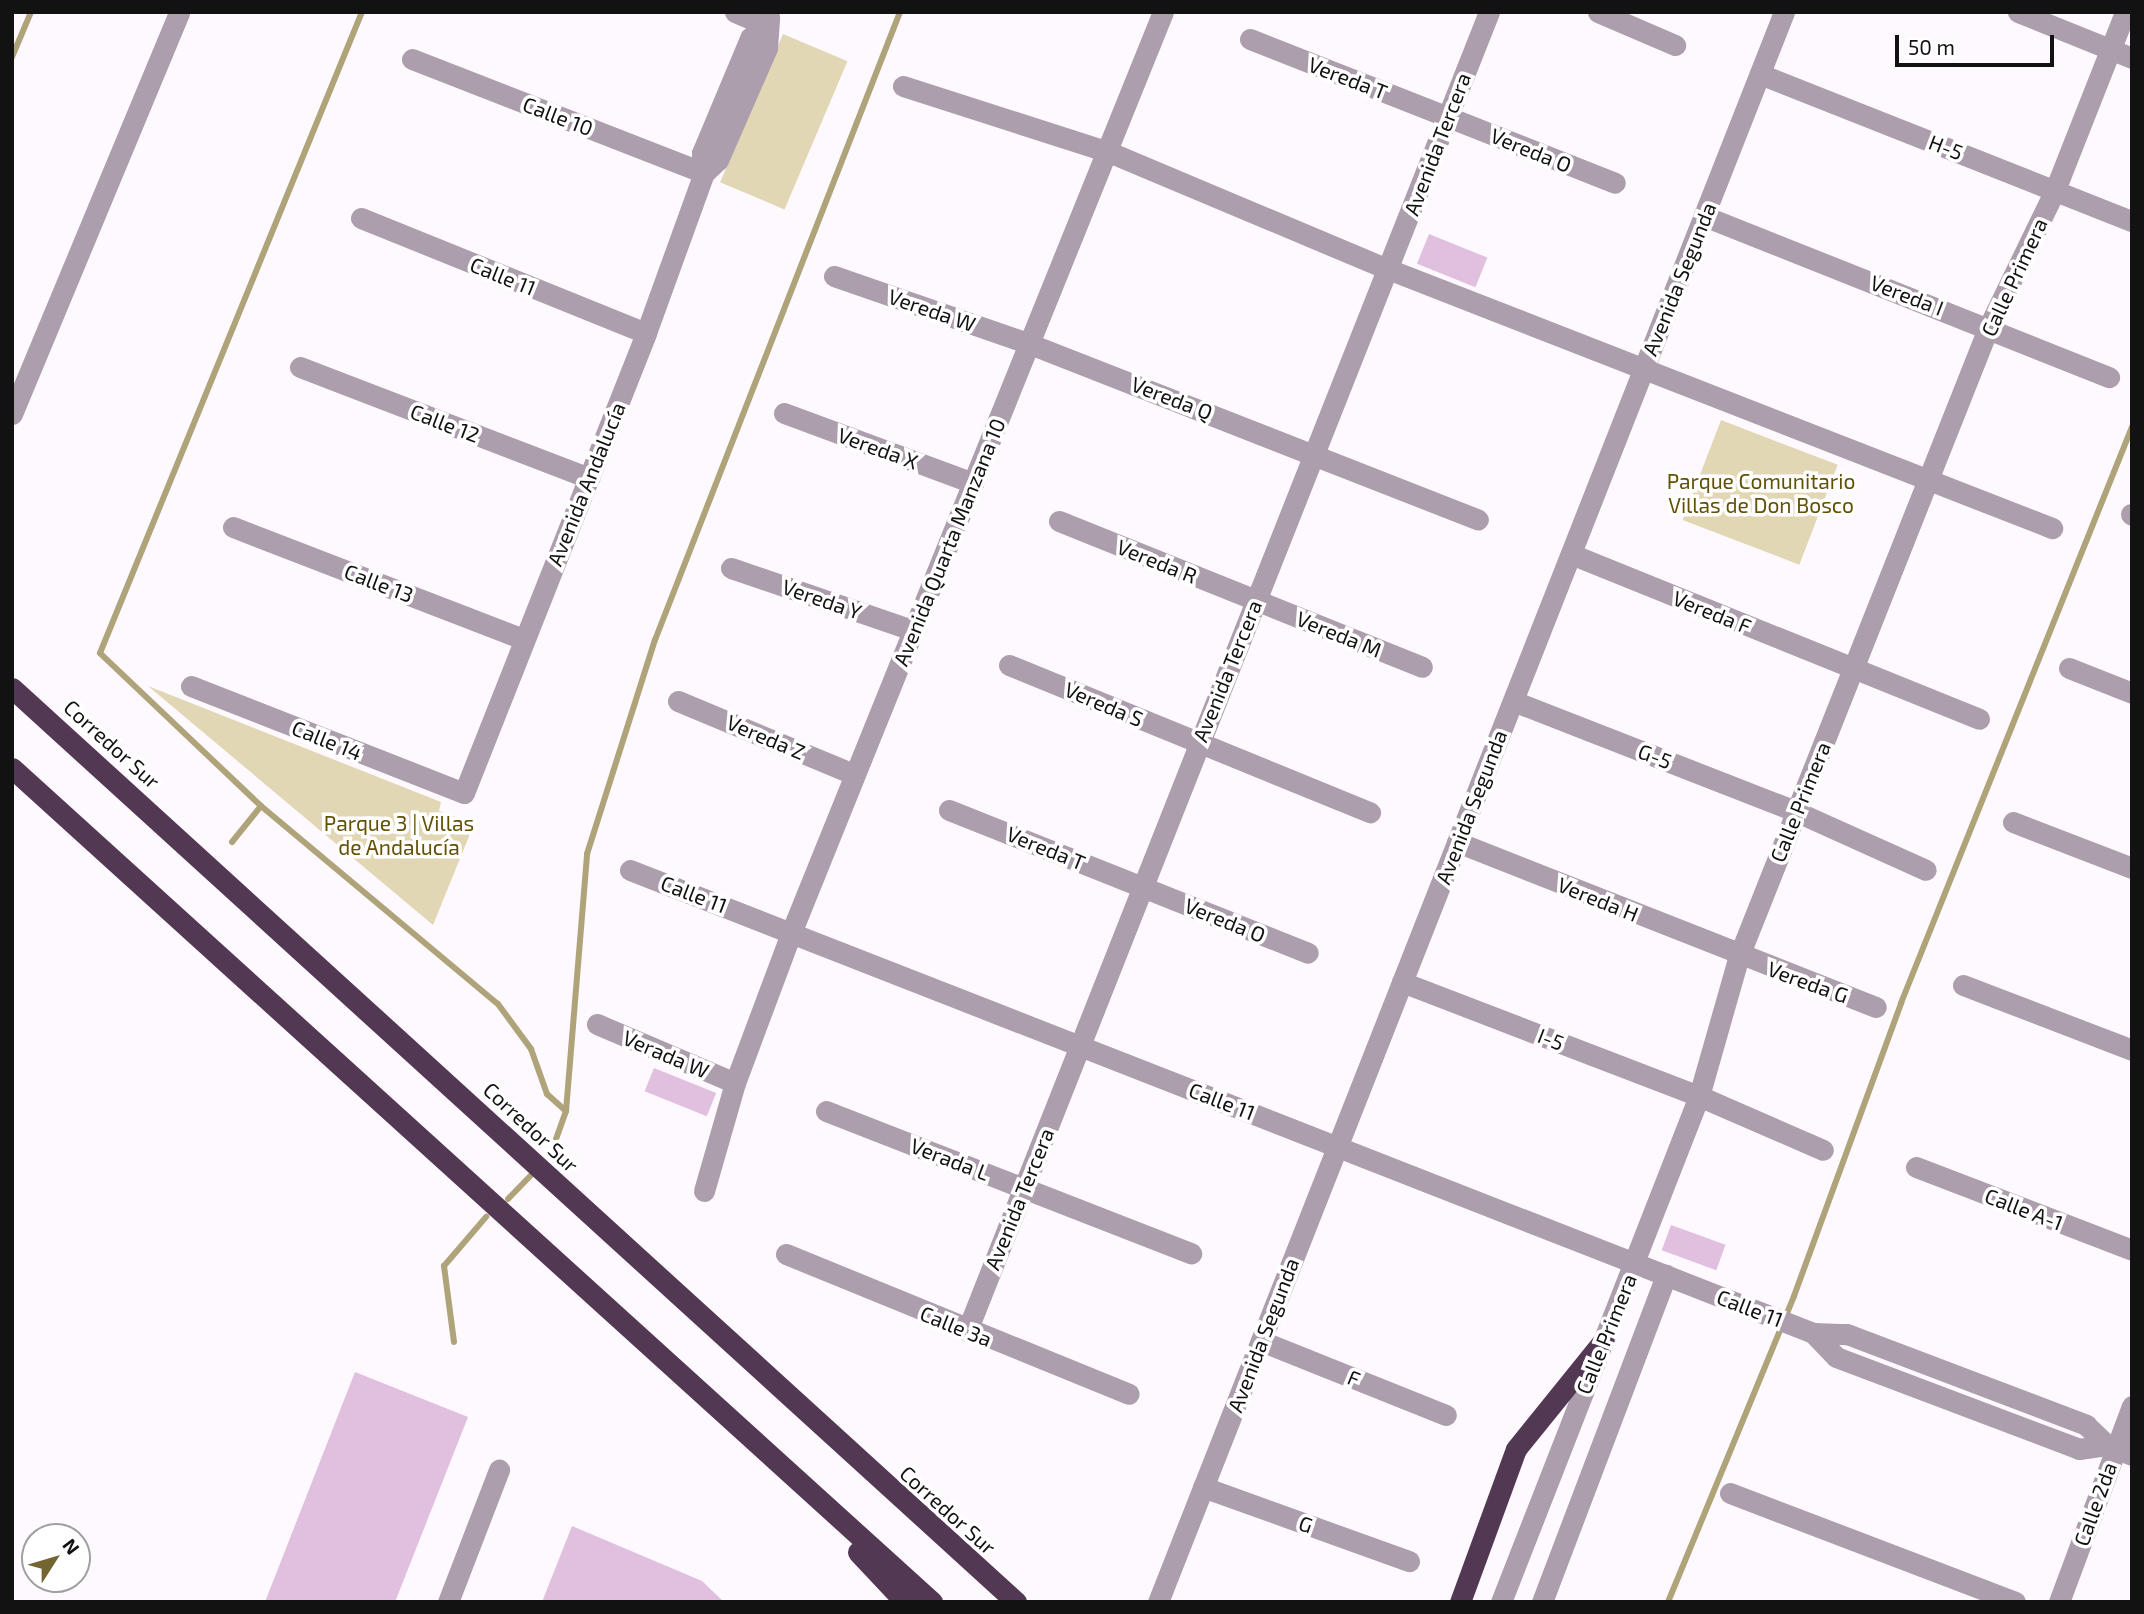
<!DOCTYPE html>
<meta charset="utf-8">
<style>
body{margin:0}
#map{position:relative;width:2144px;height:1614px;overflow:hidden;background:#fef9fe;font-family:"Exo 2",sans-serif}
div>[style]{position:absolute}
.green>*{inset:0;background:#e1d7b5;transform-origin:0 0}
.stream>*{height:6px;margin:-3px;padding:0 3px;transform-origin:3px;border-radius:3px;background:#afa37a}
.building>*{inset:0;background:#e1bfdf;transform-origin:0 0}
.minor>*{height:21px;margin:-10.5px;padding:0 10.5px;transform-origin:10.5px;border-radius:10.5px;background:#ac9eac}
.highway>*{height:21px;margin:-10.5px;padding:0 10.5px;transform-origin:10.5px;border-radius:10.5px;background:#533853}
span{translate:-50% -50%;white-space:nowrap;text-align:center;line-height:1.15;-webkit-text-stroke:7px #fff;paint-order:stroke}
.street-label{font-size:21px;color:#131213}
.park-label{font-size:21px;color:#625105}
.frame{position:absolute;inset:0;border:14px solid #131213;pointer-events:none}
.north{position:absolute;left:21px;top:1523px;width:70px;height:70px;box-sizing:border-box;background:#fff;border:2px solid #a1a0a1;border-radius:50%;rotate:53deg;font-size:19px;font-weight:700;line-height:28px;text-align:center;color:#131213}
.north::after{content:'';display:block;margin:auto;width:24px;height:32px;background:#736532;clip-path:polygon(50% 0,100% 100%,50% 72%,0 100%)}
.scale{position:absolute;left:1895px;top:35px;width:159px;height:32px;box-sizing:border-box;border:4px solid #131213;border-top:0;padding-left:9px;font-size:21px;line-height:24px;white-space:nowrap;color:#131213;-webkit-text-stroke:5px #fff;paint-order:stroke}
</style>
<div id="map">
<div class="green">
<div style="left:783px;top:34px;width:70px;height:161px;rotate:23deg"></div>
<div style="left:1721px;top:420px;width:125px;height:107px;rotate:21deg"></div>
<div style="clip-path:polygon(148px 686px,441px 802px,439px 811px,474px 824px,433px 925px)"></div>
</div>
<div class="stream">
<div style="left:12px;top:57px;width:49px;rotate:-67.1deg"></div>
<div style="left:261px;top:806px;width:309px;rotate:39.9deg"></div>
<div style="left:498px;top:1004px;width:56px;rotate:53.7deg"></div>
<div style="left:531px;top:1049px;width:48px;rotate:70.4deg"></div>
<div style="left:547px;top:1094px;width:25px;rotate:42deg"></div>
<div style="left:232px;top:842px;width:46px;rotate:-51.1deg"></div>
<div style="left:261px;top:806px;width:222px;rotate:-136.5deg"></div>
<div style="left:100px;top:653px;width:692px;rotate:-67.77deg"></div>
<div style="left:551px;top:1153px;width:45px;rotate:-70.3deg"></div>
<div style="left:566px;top:1111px;width:258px;rotate:-85.3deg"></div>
<div style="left:587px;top:854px;width:225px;rotate:-72.4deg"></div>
<div style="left:655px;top:640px;width:674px;rotate:-68.69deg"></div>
<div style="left:508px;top:1199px;width:33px;rotate:-46deg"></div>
<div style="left:454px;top:1342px;width:77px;rotate:-97.5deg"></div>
<div style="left:444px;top:1266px;width:65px;rotate:-49.4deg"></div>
<div style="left:1668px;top:1602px;width:331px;rotate:-67.6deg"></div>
<div style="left:1794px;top:1296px;width:312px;rotate:-69.9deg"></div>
<div style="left:1901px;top:1003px;width:621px;rotate:-68.15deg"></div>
</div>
<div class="building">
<div style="left:1429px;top:234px;width:63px;height:32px;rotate:22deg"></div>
<div style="left:654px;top:1068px;width:67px;height:25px;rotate:22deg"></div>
<div style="left:1671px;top:1225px;width:58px;height:27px;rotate:20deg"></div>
<div style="clip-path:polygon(355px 1372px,468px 1417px,395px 1602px,265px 1602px)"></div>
<div style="clip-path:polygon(572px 1526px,702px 1581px,724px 1602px,542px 1602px)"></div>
</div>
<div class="minor">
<div style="left:735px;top:12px;width:34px;rotate:23deg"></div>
<div style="left:1598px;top:12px;width:84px;rotate:23.2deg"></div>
<div style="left:2018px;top:12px;width:123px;rotate:22deg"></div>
<div style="left:1250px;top:39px;width:392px;rotate:21.5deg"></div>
<div style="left:412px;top:59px;width:313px;rotate:21.3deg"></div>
<div style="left:1760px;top:74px;width:400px;rotate:21.6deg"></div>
<div style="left:903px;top:86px;width:216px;rotate:17.8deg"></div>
<div style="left:1109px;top:152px;width:303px;rotate:22.8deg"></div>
<div style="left:1388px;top:269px;width:713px;rotate:21.31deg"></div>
<div style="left:704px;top:173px;width:19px;rotate:-43deg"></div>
<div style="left:718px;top:160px;width:122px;rotate:-66.4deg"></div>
<div style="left:767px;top:48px;width:31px;rotate:-86deg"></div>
<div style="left:1704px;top:216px;width:436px;rotate:21.7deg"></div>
<div style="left:361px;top:218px;width:307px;rotate:22deg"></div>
<div style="left:834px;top:276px;width:207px;rotate:19.1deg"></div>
<div style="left:1030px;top:344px;width:481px;rotate:21.4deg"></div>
<div style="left:300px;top:367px;width:310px;rotate:21deg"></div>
<div style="left:784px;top:413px;width:202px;rotate:20.3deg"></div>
<div style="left:12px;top:414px;width:435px;rotate:-67.4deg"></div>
<div style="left:2131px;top:514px;width:1px;rotate:45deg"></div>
<div style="left:1059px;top:521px;width:391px;rotate:21.9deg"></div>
<div style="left:233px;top:527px;width:312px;rotate:21.1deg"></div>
<div style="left:1571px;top:554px;width:440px;rotate:22deg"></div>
<div style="left:731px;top:568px;width:191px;rotate:18.9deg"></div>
<div style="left:1009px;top:665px;width:390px;rotate:22.2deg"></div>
<div style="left:2069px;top:668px;width:68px;rotate:21.6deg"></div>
<div style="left:191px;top:686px;width:293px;rotate:21.4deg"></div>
<div style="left:464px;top:793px;width:495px;rotate:-68.4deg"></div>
<div style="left:646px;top:333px;width:170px;rotate:-70.1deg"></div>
<div style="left:704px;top:173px;width:20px;rotate:-96deg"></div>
<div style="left:702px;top:153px;width:125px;rotate:-67.3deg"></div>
<div style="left:750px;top:38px;width:21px;rotate:-39deg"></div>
<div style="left:678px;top:701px;width:190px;rotate:22.6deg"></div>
<div style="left:1513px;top:701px;width:305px;rotate:21.3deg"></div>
<div style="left:1797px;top:812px;width:141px;rotate:24.2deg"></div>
<div style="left:949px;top:810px;width:386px;rotate:21.7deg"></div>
<div style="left:2013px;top:822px;width:128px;rotate:21.1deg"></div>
<div style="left:1457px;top:842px;width:450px;rotate:21.5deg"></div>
<div style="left:630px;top:870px;width:1270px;rotate:21.37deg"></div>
<div style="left:1813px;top:1333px;width:34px;rotate:2deg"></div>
<div style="left:1847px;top:1334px;width:256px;rotate:20.8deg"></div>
<div style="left:2086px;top:1425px;width:29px;rotate:44deg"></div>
<div style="left:2107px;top:1445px;width:27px;rotate:22deg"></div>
<div style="left:1402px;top:982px;width:318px;rotate:21deg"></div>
<div style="left:1699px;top:1096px;width:135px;rotate:23.5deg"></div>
<div style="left:1963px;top:985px;width:181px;rotate:21deg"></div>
<div style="left:597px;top:1024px;width:150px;rotate:23.1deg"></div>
<div style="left:826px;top:1111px;width:392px;rotate:21.3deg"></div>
<div style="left:1916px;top:1167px;width:231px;rotate:21deg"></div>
<div style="left:704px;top:1191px;width:112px;rotate:-74deg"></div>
<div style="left:735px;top:1083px;width:160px;rotate:-69.5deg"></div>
<div style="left:791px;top:933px;width:993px;rotate:-68.01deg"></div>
<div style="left:786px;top:1254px;width:370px;rotate:22.2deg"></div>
<div style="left:967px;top:1331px;width:1419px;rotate:-68.41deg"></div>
<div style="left:1813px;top:1333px;width:33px;rotate:46deg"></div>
<div style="left:1836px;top:1357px;width:260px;rotate:20.7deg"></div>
<div style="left:2079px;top:1449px;width:28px;rotate:-8deg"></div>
<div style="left:1261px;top:1341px;width:199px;rotate:21.8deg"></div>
<div style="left:1203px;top:1487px;width:219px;rotate:19.8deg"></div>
<div style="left:1730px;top:1493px;width:305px;rotate:20.9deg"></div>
<div style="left:448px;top:1602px;width:142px;rotate:-68.9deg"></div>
<div style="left:1158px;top:1602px;width:1709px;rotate:-68.51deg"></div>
<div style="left:1501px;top:1602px;width:543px;rotate:-68.63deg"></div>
<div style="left:1699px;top:1096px;width:146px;rotate:-74.1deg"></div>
<div style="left:1739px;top:956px;width:678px;rotate:-68.36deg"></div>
<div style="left:1989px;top:326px;width:151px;rotate:-64.1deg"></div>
<div style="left:2055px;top:190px;width:191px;rotate:-68.5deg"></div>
<div style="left:1542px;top:1602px;width:350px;rotate:-69.2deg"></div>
<div style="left:2059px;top:1602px;width:209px;rotate:-69.6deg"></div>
</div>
<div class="highway">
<div style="left:12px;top:688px;width:1358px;rotate:42.31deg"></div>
<div style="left:12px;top:768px;width:1242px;rotate:42.19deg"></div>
<div style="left:858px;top:1552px;width:69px;rotate:46.8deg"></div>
<div style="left:1460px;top:1602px;width:163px;rotate:-69.9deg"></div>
<div style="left:1516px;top:1449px;width:139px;rotate:-51.1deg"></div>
</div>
<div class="street-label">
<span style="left:1348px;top:78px;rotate:21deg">Vereda T</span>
<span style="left:558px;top:116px;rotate:21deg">Calle 10</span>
<span style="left:1437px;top:144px;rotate:-69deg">Avenida Tercera</span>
<span style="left:1946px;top:147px;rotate:21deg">H-5</span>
<span style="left:1531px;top:150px;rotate:22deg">Vereda O</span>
<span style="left:503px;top:276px;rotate:22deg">Calle 11</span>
<span style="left:2014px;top:277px;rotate:-65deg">Calle Primera</span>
<span style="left:1679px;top:279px;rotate:-68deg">Avenida Segunda</span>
<span style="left:1907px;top:295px;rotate:21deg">Vereda I</span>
<span style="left:932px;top:310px;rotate:19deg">Vereda W</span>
<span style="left:1172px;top:398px;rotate:21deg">Vereda Q</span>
<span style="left:445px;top:423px;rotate:21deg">Calle 12</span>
<span style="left:878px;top:448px;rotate:20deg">Vereda X</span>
<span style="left:586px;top:484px;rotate:-68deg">Avenida Andalucía</span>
<span style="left:949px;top:542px;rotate:-68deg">Avenida Quarta Manzana 10</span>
<span style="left:1157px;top:561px;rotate:22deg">Vereda R</span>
<span style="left:379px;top:583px;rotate:21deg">Calle 13</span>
<span style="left:822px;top:599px;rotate:19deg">Vereda Y</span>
<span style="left:1712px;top:612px;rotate:22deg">Vereda F</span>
<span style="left:1339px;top:634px;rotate:22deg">Vereda M</span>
<span style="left:1227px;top:671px;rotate:-68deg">Avenida Tercera</span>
<span style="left:1104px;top:704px;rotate:23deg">Vereda S</span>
<span style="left:766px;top:737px;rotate:23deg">Vereda Z</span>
<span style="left:327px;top:740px;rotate:22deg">Calle 14</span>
<span style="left:112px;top:744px;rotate:42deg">Corredor Sur</span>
<span style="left:1655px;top:756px;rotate:21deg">G-5</span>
<span style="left:1800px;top:802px;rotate:-68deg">Calle Primera</span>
<span style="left:1471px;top:807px;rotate:-69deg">Avenida Segunda</span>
<span style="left:1046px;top:848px;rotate:22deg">Vereda T</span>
<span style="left:694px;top:894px;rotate:21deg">Calle 11</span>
<span style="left:1598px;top:899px;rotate:22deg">Vereda H</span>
<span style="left:1225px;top:920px;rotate:22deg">Vereda O</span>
<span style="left:1808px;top:982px;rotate:20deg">Vereda G</span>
<span style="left:1551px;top:1039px;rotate:21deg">I-5</span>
<span style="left:666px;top:1054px;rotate:23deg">Verada W</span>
<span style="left:1222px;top:1101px;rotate:21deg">Calle 11</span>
<span style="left:531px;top:1127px;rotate:43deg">Corredor Sur</span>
<span style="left:950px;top:1159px;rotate:21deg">Verada L</span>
<span style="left:1019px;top:1199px;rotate:-68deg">Avenida Tercera</span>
<span style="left:2024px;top:1209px;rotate:21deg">Calle A-1</span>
<span style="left:1750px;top:1308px;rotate:21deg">Calle 11</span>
<span style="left:956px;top:1326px;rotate:22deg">Calle 3a</span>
<span style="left:1606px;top:1334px;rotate:-68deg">Calle Primera</span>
<span style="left:1263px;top:1335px;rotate:-69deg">Avenida Segunda</span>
<span style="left:1354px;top:1378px;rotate:22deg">F</span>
<span style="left:2095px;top:1504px;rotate:-70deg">Calle 2da</span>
<span style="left:948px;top:1510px;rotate:42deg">Corredor Sur</span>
<span style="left:1306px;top:1524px;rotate:20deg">G</span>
</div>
<div class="park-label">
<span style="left:1761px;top:493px">Parque Comunitario<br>Villas de Don Bosco</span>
<span style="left:399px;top:835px">Parque 3 | Villas<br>de Andalucía</span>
</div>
<div class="frame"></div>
<div class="north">N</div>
<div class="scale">50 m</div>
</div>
